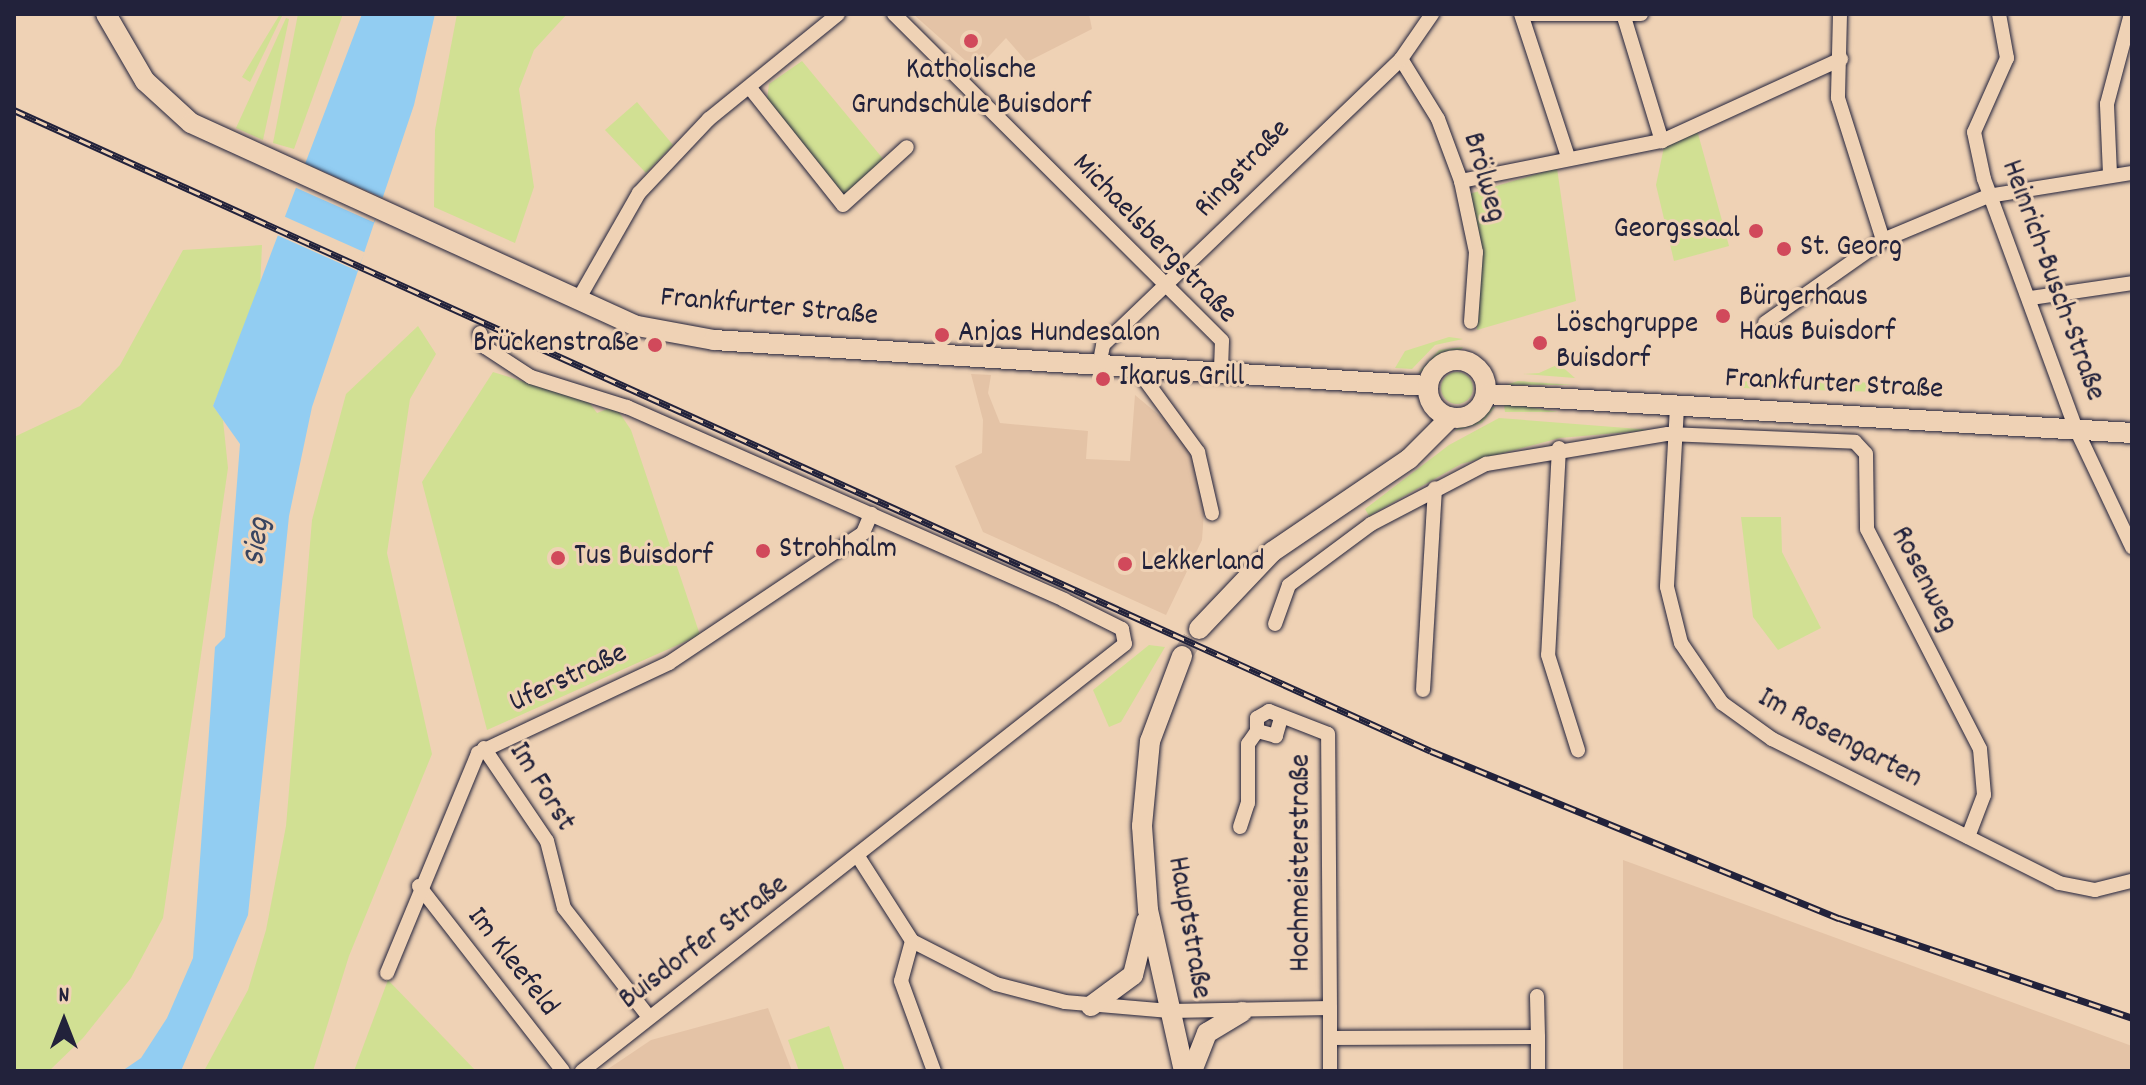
<!DOCTYPE html>
<meta charset="utf-8">
<style>
body{margin:0}
#map{position:relative;width:2146px;height:1085px;overflow:hidden;background:#efd2b5;font-family:Dekko,sans-serif}
div>[style]{position:absolute}
.built>*{inset:0;background:#e4c3a6}
.green>*{inset:0;background:#d1e093}
.round{border-radius:50%}
.water>*{inset:0;background:#92cdf2}
.pier>*{inset:0;background:#efd2b5;transform-origin:0 0}
.secondary-tunnel>*{height:20px;margin-top:-10px;transform-origin:0;background:repeating-linear-gradient(90deg,#c6af9d 0 20px,transparent 0 30px)}
.roads{filter:drop-shadow(0 0 2px #22223b) drop-shadow(0 0 2px #22223b)}
.minor>*{height:14px;margin:-7px;padding:0 7px;transform-origin:7px;border-radius:7px;background:#efd2b5}
.secondary>*{height:20px;margin:-10px;padding:0 10px;transform-origin:10px;border-radius:10px;background:#efd2b5}
.secondary>.ring{margin:-10px;padding:0;box-sizing:content-box;background:none;border:20px solid #efd2b5;border-radius:50%}
.rail>*{height:7px;margin-top:-3.5px;transform-origin:0;background:repeating-linear-gradient(90deg,#efd2b5 0 12px,#22223b 0 24px);box-sizing:border-box;border-block:2px solid #22223b}
.dots>*{width:22px;height:22px;translate:-50% -50%;box-sizing:border-box;border:4px solid #efd2b5;border-radius:50%}
span{translate:-50% -50%;white-space:nowrap;text-align:center;line-height:1.15;-webkit-text-stroke:6px #efd2b5;paint-order:stroke}
.poi-label{font-size:30px;color:#22223b}
.right{translate:-100% -50%;text-align:right}
.left{translate:0 -50%;text-align:left}
.street-label{font-size:30px;color:#22223b}
.water-label{font-size:32px;color:#384460;font-style:italic}
.frame{position:absolute;inset:0;border:16px solid #22223b;pointer-events:none}
.north{position:absolute;left:24px;top:981px;width:80px;height:80px;-webkit-text-stroke:6px #efd2b5;paint-order:stroke;rotate:0deg;font-size:22px;font-weight:700;line-height:32px;text-align:center;color:#22223b}
.north::after{content:'';display:block;margin:auto;width:28px;height:36px;background:#22223b;clip-path:polygon(50% 0,100% 100%,50% 72%,0 100%)}
</style>
<div id="map">
<div class="built">
<div style="clip-path:polygon(913px 14px,1089px 14px,1092px 29px,1027px 62px,1006px 38px,976px 70px)"></div>
<div style="clip-path:polygon(971px 374px,991px 375px,988px 393px,1000px 423px,1088px 431px,1086px 459px,1130px 461px,1135px 395px,1184px 436px,1205px 498px,1202px 540px,1166px 615px,983px 532px,955px 466px,982px 453px,983px 420px)"></div>
<div style="clip-path:polygon(1623px 860px,2132px 1046px,2132px 1071px,1623px 1071px)"></div>
<div style="clip-path:polygon(768px 1008px,792px 1071px,605px 1071px,651px 1040px)"></div>
</div>
<div class="green">
<div style="clip-path:polygon(280px 14px,283px 14px,250px 82px,242px 77px)"></div>
<div style="clip-path:polygon(298px 14px,343px 14px,294px 149px,273px 143px)"></div>
<div style="clip-path:polygon(457px 14px,567px 14px,534px 50px,519px 89px,534px 187px,515px 243px,434px 207px,435px 130px)"></div>
<div style="clip-path:polygon(286px 18px,289px 19px,263px 140px,236px 128px)"></div>
<div style="clip-path:polygon(802px 61px,884px 160px,844px 195px,767px 100px,769px 84px)"></div>
<div style="clip-path:polygon(637px 102px,673px 145px,646px 173px,605px 130px)"></div>
<div style="clip-path:polygon(1697px 130px,1729px 246px,1674px 261px,1656px 185px,1664px 147px)"></div>
<div style="clip-path:polygon(1557px 168px,1576px 301px,1477px 330px,1469px 194px)"></div>
<div style="clip-path:polygon(262px 245px,260px 290px,213px 406px,223px 420px,228px 468px,163px 918px,131px 978px,83px 1038px,49px 1071px,14px 1071px,14px 437px,80px 406px,120px 365px,183px 250px)"></div>
<div style="clip-path:polygon(418px 326px,436px 354px,410px 399px,387px 553px,432px 754px,349px 956px,313px 1071px,204px 1071px,248px 990px,266px 930px,286px 826px,312px 520px,346px 394px)"></div>
<div style="clip-path:polygon(1449px 337px,1463px 339px,1435px 345px,1412px 369px,1395px 368px,1405px 351px)"></div>
<div style="clip-path:polygon(1463px 347px,1458px 353px,1418px 373px,1439px 350px)"></div>
<div style="clip-path:polygon(1559px 364px,1575px 378px,1523px 374px,1539px 373px)"></div>
<div class="round" style="left:1441px;top:372px;width:32px;height:32px"></div>
<div style="clip-path:polygon(493px 372px,589px 402px,597px 413px,615px 406px,631px 430px,700px 635px,487px 730px,422px 482px)"></div>
<div style="clip-path:polygon(1796px 377px,1882px 384px,1882px 392px,1740px 388px,1739px 382px)"></div>
<div style="clip-path:polygon(1518px 381px,1573px 385px,1506px 385px)"></div>
<div style="clip-path:polygon(1504px 405px,1518px 405px,1558px 412px,1505px 412px)"></div>
<div style="clip-path:polygon(1496px 406px,1482px 423px,1455px 431px,1467px 419px)"></div>
<div style="clip-path:polygon(1499px 418px,1652px 430px,1560px 438px,1461px 464px,1369px 516px,1365px 509px,1449px 445px)"></div>
<div style="clip-path:polygon(1741px 517px,1781px 517px,1782px 552px,1821px 628px,1778px 650px,1753px 617px)"></div>
<div style="clip-path:polygon(1149px 645px,1165px 647px,1121px 722px,1109px 727px,1093px 690px)"></div>
<div style="clip-path:polygon(388px 980px,476px 1071px,354px 1071px)"></div>
<div style="clip-path:polygon(829px 1026px,845px 1071px,799px 1071px,788px 1040px)"></div>
</div>
<div class="water">
<div style="clip-path:polygon(362px 14px,435px 14px,414px 105px,312px 407px,289px 516px,248px 915px,181px 1071px,122px 1071px,141px 1058px,167px 1018px,193px 958px,215px 647px,225px 637px,240px 444px,213px 406px)"></div>
</div>
<div class="pier">
<div style="left:302px;top:162px;width:90px;height:26px;rotate:24deg"></div>
<div style="left:281px;top:215px;width:92px;height:20px;rotate:24deg"></div>
</div>
<div class="secondary-tunnel">
<div style="left:1182px;top:656px;width:32px;rotate:-58deg"></div>
</div>
<div class="roads">
<div class="minor">
<div style="left:894px;top:14px;width:463px;rotate:44.9deg"></div>
<div style="left:1222px;top:341px;width:32px;rotate:92deg"></div>
<div style="left:1521px;top:14px;width:147px;rotate:71.8deg"></div>
<div style="left:1531px;top:14px;width:110px"></div>
<div style="left:1840px;top:14px;width:84px;rotate:91.4deg"></div>
<div style="left:1838px;top:98px;width:149px;rotate:72.4deg"></div>
<div style="left:1999px;top:14px;width:45px;rotate:79.7deg"></div>
<div style="left:2007px;top:58px;width:81px;rotate:114deg"></div>
<div style="left:1974px;top:132px;width:48px;rotate:78deg"></div>
<div style="left:1984px;top:179px;width:266px;rotate:69.8deg"></div>
<div style="left:2076px;top:429px;width:131px;rotate:64.6deg"></div>
<div style="left:1624px;top:17px;width:130px;rotate:73deg"></div>
<div style="left:1401px;top:59px;width:70px;rotate:58.3deg"></div>
<div style="left:1438px;top:119px;width:66px;rotate:69.6deg"></div>
<div style="left:1461px;top:181px;width:73px;rotate:78.1deg"></div>
<div style="left:1476px;top:252px;width:70px;rotate:94.1deg"></div>
<div style="left:750px;top:88px;width:149px;rotate:51.5deg"></div>
<div style="left:843px;top:205px;width:86px;rotate:-42.2deg"></div>
<div style="left:2110px;top:174px;width:70px;rotate:-92.5deg"></div>
<div style="left:2107px;top:104px;width:93px;rotate:-75.1deg"></div>
<div style="left:1461px;top:181px;width:205px;rotate:-11.3deg"></div>
<div style="left:1662px;top:141px;width:197px;rotate:-24.6deg"></div>
<div style="left:2031px;top:298px;width:102px;rotate:-8.4deg"></div>
<div style="left:578px;top:300px;width:123px;rotate:-60.3deg"></div>
<div style="left:639px;top:193px;width:102px;rotate:-46.6deg"></div>
<div style="left:709px;top:119px;width:166px;rotate:-39.1deg"></div>
<div style="left:1765px;top:323px;width:144px;rotate:-35.1deg"></div>
<div style="left:1883px;top:240px;width:114px;rotate:-22.7deg"></div>
<div style="left:1988px;top:196px;width:146px;rotate:-9.1deg"></div>
<div style="left:480px;top:333px;width:15px;rotate:70deg"></div>
<div style="left:485px;top:347px;width:55px;rotate:33.1deg"></div>
<div style="left:531px;top:377px;width:101px;rotate:17.4deg"></div>
<div style="left:627px;top:407px;width:478px;rotate:23.8deg"></div>
<div style="left:1064px;top:600px;width:65px;rotate:26.6deg"></div>
<div style="left:1122px;top:629px;width:15px;rotate:79deg"></div>
<div style="left:1125px;top:644px;width:691px;rotate:141.82deg"></div>
<div style="left:1099px;top:366px;width:21px;rotate:-79deg"></div>
<div style="left:1103px;top:345px;width:413px;rotate:-43.8deg"></div>
<div style="left:1401px;top:59px;width:55px;rotate:-55.4deg"></div>
<div style="left:1138px;top:370px;width:102px;rotate:53.8deg"></div>
<div style="left:1198px;top:452px;width:63px;rotate:77.1deg"></div>
<div style="left:1677px;top:407px;width:180px;rotate:93.2deg"></div>
<div style="left:1667px;top:587px;width:58px;rotate:76deg"></div>
<div style="left:1681px;top:643px;width:73px;rotate:55.7deg"></div>
<div style="left:1722px;top:703px;width:62px;rotate:35.8deg"></div>
<div style="left:1772px;top:739px;width:321px;rotate:26.6deg"></div>
<div style="left:2059px;top:883px;width:37px;rotate:11deg"></div>
<div style="left:2095px;top:890px;width:38px;rotate:-14deg"></div>
<div style="left:1559px;top:448px;width:207px;rotate:93deg"></div>
<div style="left:1548px;top:655px;width:100px;rotate:72.5deg"></div>
<div style="left:1275px;top:624px;width:41px;rotate:-70.3deg"></div>
<div style="left:1289px;top:585px;width:102px;rotate:-36.6deg"></div>
<div style="left:1371px;top:524px;width:130px;rotate:-27.6deg"></div>
<div style="left:1486px;top:464px;width:184px;rotate:-9.4deg"></div>
<div style="left:1668px;top:434px;width:187px;rotate:2.4deg"></div>
<div style="left:1855px;top:442px;width:16px;rotate:47deg"></div>
<div style="left:1866px;top:454px;width:75px;rotate:89.2deg"></div>
<div style="left:1867px;top:529px;width:247px;rotate:62.8deg"></div>
<div style="left:1980px;top:749px;width:46px;rotate:85deg"></div>
<div style="left:1984px;top:795px;width:45px;rotate:110.9deg"></div>
<div style="left:1423px;top:690px;width:202px;rotate:-86.6deg"></div>
<div style="left:1281px;top:718px;width:19px;rotate:106deg"></div>
<div style="left:1276px;top:736px;width:20px;rotate:-165deg"></div>
<div style="left:1257px;top:731px;width:13px;rotate:-90deg"></div>
<div style="left:1257px;top:718px;width:14px;rotate:-30deg"></div>
<div style="left:1269px;top:711px;width:63px;rotate:21.3deg"></div>
<div style="left:484px;top:748px;width:112px;rotate:55.9deg"></div>
<div style="left:547px;top:841px;width:69px;rotate:75.8deg"></div>
<div style="left:564px;top:908px;width:138px;rotate:52.1deg"></div>
<div style="left:1240px;top:827px;width:25px;rotate:-72deg"></div>
<div style="left:1248px;top:803px;width:59px;rotate:-90deg"></div>
<div style="left:1248px;top:744px;width:16px;rotate:-55deg"></div>
<div style="left:859px;top:858px;width:98px;rotate:57.4deg"></div>
<div style="left:912px;top:941px;width:94px;rotate:27.1deg"></div>
<div style="left:996px;top:984px;width:71px;rotate:14.6deg"></div>
<div style="left:1065px;top:1002px;width:105px;rotate:4.9deg"></div>
<div style="left:1170px;top:1011px;width:160px;rotate:-1.1deg"></div>
<div style="left:1330px;top:1008px;width:274px;rotate:-90.4deg"></div>
<div style="left:419px;top:886px;width:234px;rotate:52.1deg"></div>
<div style="left:912px;top:941px;width:41px;rotate:105.4deg"></div>
<div style="left:901px;top:981px;width:96px;rotate:69.9deg"></div>
<div style="left:387px;top:973px;width:238px;rotate:-67.5deg"></div>
<div style="left:478px;top:753px;width:211px;rotate:-25.2deg"></div>
<div style="left:669px;top:663px;width:234px;rotate:-33.8deg"></div>
<div style="left:863px;top:533px;width:21px;rotate:-67deg"></div>
<div style="left:1537px;top:996px;width:41px;rotate:88.6deg"></div>
<div style="left:1330px;top:1008px;width:63px;rotate:90deg"></div>
<div style="left:1330px;top:1038px;width:208px;rotate:-0.3deg"></div>
<div style="left:1538px;top:1037px;width:34px;rotate:90deg"></div>
</div>
<div class="secondary">
<div style="left:106px;top:14px;width:78px;rotate:59.8deg"></div>
<div style="left:145px;top:81px;width:62px;rotate:42.4deg"></div>
<div style="left:191px;top:123px;width:490px;rotate:24.5deg"></div>
<div style="left:637px;top:326px;width:78px;rotate:10.3deg"></div>
<div style="left:714px;top:340px;width:715px;rotate:3.69deg"></div>
<div class="ring" style="left:1428px;top:360px;width:38px;height:38px"></div>
<div style="left:1486px;top:394px;width:647px;rotate:3.45deg"></div>
<div style="left:1199px;top:629px;width:106px;rotate:-46.5deg"></div>
<div style="left:1272px;top:552px;width:166px;rotate:-34.2deg"></div>
<div style="left:1409px;top:459px;width:59px;rotate:-45deg"></div>
<div style="left:1182px;top:656px;width:91px;rotate:110.6deg"></div>
<div style="left:1150px;top:741px;width:85px;rotate:95.4deg"></div>
<div style="left:1142px;top:826px;width:84px;rotate:85.9deg"></div>
<div style="left:1148px;top:910px;width:165px;rotate:77.4deg"></div>
<div style="left:1091px;top:1006px;width:52px;rotate:-36.4deg"></div>
<div style="left:1133px;top:975px;width:55px;rotate:-76.2deg"></div>
<div style="left:1192px;top:1071px;width:41px;rotate:-68.5deg"></div>
<div style="left:1207px;top:1033px;width:41px;rotate:-31deg"></div>
</div>
</div>
<div class="rail">
<div style="left:14px;top:110px;width:1555px;rotate:24.34deg"></div>
<div style="left:1431px;top:751px;width:441px;rotate:22.3deg"></div>
<div style="left:1839px;top:918px;width:310px;rotate:18.8deg"></div>
</div>
<div class="dots">
<div style="left:971px;top:41px;background:#d1495b"></div>
<div style="left:1756px;top:231px;background:#d1495b"></div>
<div style="left:1784px;top:249px;background:#d1495b"></div>
<div style="left:1723px;top:316px;background:#d1495b"></div>
<div style="left:942px;top:335px;background:#d1495b"></div>
<div style="left:1540px;top:343px;background:#d1495b"></div>
<div style="left:655px;top:345px;background:#d1495b"></div>
<div style="left:1103px;top:379px;background:#d1495b"></div>
<div style="left:763px;top:551px;background:#d1495b"></div>
<div style="left:558px;top:558px;background:#d1495b"></div>
<div style="left:1125px;top:564px;background:#d1495b"></div>
</div>
<div class="poi-label">
<span style="left:971px;top:89px">Katholische<br>Grundschule Buisdorf</span>
<span class="right" style="left:1740px;top:231px">Georgssaal</span>
<span class="left" style="left:1800px;top:249px">St. Georg</span>
<span class="left" style="left:1739px;top:316px">Bürgerhaus<br>Haus Buisdorf</span>
<span class="left" style="left:1556px;top:343px">Löschgruppe<br>Buisdorf</span>
<span class="left" style="left:958px;top:335px">Anjas Hundesalon</span>
<span class="right" style="left:639px;top:345px">Brückenstraße</span>
<span class="left" style="left:1119px;top:379px">Ikarus Grill</span>
<span class="left" style="left:779px;top:551px">Strohhalm</span>
<span class="left" style="left:574px;top:558px">Tus Buisdorf</span>
<span class="left" style="left:1141px;top:564px">Lekkerland</span>
</div>
<div class="street-label">
<span style="left:1244px;top:170px;rotate:-46deg">Ringstraße</span>
<span style="left:1482px;top:178px;rotate:74deg">Brölweg</span>
<span style="left:1153px;top:240px;rotate:46deg">Michaelsbergstraße</span>
<span style="left:2051px;top:281px;rotate:70deg">Heinrich-Busch-Straße</span>
<span style="left:769px;top:309px;rotate:5deg">Frankfurter Straße</span>
<span style="left:1834px;top:386px;rotate:3deg">Frankfurter Straße</span>
<span style="left:1922px;top:580px;rotate:63deg">Rosenweg</span>
<span style="left:569px;top:680px;rotate:-25deg">Uferstraße</span>
<span style="left:1839px;top:740px;rotate:28deg">Im Rosengarten</span>
<span style="left:540px;top:788px;rotate:58deg">Im Forst</span>
<span style="left:1303px;top:863px;rotate:-90deg">Hochmeisterstraße</span>
<span style="left:1187px;top:928px;rotate:80deg">Hauptstraße</span>
<span style="left:705px;top:944px;rotate:-37deg">Buisdorfer Straße</span>
<span style="left:511px;top:963px;rotate:52deg">Im Kleefeld</span>
</div>
<div class="water-label">
<span style="left:259px;top:542px;rotate:-84deg">Sieg</span>
</div>
<div class="frame"></div>
<div class="north">N</div>
</div>
